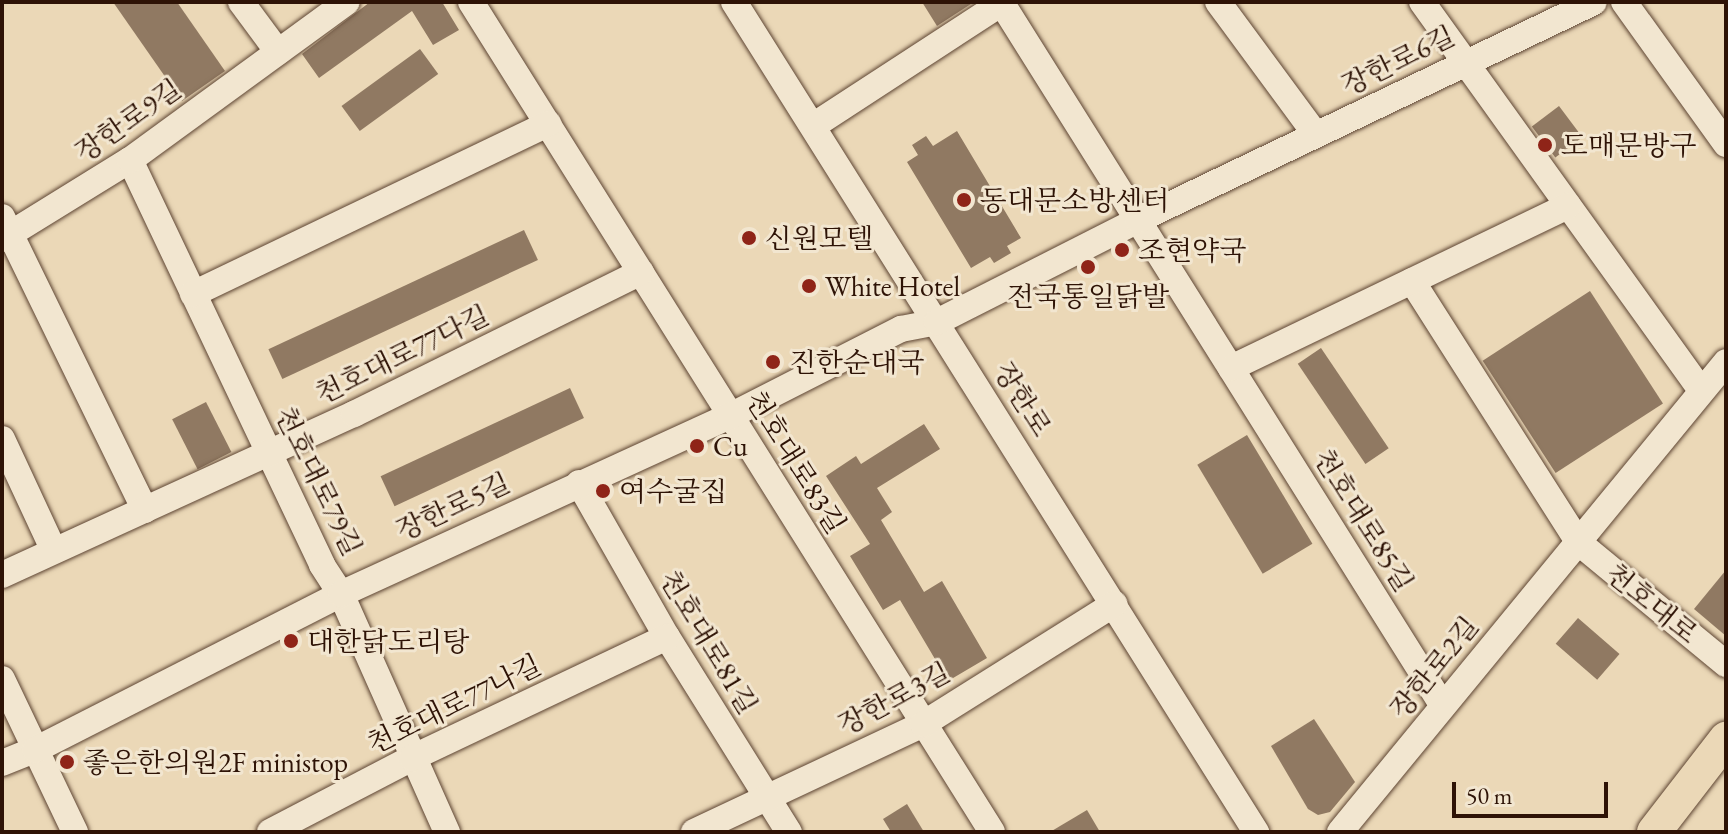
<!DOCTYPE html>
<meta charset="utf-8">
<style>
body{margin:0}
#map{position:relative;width:1728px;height:834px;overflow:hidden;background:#ebd8b7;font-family:"EB Garamond","Noto Serif KR",serif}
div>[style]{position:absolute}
.building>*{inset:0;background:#907962;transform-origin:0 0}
.roads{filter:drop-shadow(0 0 2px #5d4432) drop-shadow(0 0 2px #5d4432)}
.minor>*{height:26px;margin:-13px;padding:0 13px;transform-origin:13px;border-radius:13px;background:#f2e6d0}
.major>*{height:34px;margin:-17px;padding:0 17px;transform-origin:17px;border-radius:17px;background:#ebd8b7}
.dots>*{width:22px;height:22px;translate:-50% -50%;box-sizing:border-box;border:4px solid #f2e6d0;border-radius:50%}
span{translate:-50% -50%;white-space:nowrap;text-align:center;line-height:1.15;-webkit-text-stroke:6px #f2e6d0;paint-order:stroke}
.street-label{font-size:28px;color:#2e1306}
.poi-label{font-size:28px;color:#2e1306}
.left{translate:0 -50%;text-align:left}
.frame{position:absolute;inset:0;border:4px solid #2e1306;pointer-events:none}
.scale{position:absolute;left:1452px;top:782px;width:156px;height:36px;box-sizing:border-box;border:4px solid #2e1306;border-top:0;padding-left:10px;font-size:24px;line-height:28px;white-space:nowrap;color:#2e1306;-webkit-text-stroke:6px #f2e6d0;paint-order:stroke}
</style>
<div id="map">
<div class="building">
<div style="clip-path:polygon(113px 2px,177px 2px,225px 71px,182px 101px)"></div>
<div style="clip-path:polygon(370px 2px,442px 2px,459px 30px,433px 45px,412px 11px,319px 78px,302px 54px)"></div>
<div style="clip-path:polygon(922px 2px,974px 2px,937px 26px)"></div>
<div style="left:420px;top:49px;width:31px;height:97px;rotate:54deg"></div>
<div style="left:1559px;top:106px;width:39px;height:34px;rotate:53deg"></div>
<div style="clip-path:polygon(957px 131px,1021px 238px,1007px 246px,1011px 253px,994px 263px,990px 257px,971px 268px,907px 162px,918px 155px,912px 145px,926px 136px,933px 146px)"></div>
<div style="left:524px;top:230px;width:33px;height:282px;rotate:65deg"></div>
<div style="left:1590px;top:291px;width:134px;height:128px;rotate:57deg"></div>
<div style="left:1321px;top:348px;width:121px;height:28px;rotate:56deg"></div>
<div style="left:570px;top:388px;width:33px;height:209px;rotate:65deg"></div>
<div style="left:206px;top:402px;width:56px;height:38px;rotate:63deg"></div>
<div style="clip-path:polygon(924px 424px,940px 449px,877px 488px,892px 512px,881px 520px,924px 592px,942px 581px,987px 658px,948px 681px,900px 600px,883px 610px,850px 556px,870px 544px,826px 476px,856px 456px,861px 464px)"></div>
<div style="left:1247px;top:435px;width:127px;height:58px;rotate:59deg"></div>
<div style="clip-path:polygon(1726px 570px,1726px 636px,1694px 609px)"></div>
<div style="left:1578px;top:618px;width:55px;height:34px;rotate:41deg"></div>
<div style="clip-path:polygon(1314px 719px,1355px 782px,1330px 812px,1318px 815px,1308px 809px,1271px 746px)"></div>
<div style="clip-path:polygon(907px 804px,924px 832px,891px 832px,883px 819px)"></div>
<div style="clip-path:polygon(1087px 810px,1100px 832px,1050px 832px)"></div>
</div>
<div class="roads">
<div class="minor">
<div style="left:241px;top:2px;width:62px;rotate:53.5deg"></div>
<div style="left:471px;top:2px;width:980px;rotate:57.88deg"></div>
<div style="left:734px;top:2px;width:981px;rotate:57.83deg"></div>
<div style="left:1001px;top:2px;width:831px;rotate:57.88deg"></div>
<div style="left:1218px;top:2px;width:165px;rotate:53.6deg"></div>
<div style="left:1422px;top:2px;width:479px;rotate:54.3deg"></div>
<div style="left:1624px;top:2px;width:175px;rotate:54.3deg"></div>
<div style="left:813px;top:126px;width:227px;rotate:-33.1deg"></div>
<div style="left:130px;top:160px;width:448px;rotate:64.6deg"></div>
<div style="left:322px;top:565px;width:35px;rotate:57deg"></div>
<div style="left:341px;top:594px;width:261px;rotate:66deg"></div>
<div style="left:2px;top:217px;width:326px;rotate:64deg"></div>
<div style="left:2px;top:239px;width:150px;rotate:-31.7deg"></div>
<div style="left:130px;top:160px;width:268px;rotate:-36.1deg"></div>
<div style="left:1412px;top:281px;width:309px;rotate:57.5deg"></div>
<div style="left:1578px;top:542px;width:192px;rotate:39.5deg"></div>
<div style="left:193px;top:294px;width:394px;rotate:-25.6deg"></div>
<div style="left:1231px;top:368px;width:374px;rotate:-25.7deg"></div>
<div style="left:2px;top:439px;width:123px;rotate:65.1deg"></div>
<div style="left:579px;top:483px;width:177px;rotate:60.3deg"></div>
<div style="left:667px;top:637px;width:230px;rotate:58deg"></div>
<div style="left:2px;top:575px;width:387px;rotate:-24.6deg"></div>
<div style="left:354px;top:414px;width:320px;rotate:-26.3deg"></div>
<div style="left:2px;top:679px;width:170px;rotate:64.5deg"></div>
<div style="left:2px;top:763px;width:35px;rotate:-22deg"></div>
<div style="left:35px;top:750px;width:343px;rotate:-27deg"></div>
<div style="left:341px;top:594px;width:428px;rotate:-24.6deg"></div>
<div style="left:730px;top:416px;width:192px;rotate:-27deg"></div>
<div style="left:901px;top:329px;width:37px;rotate:-11deg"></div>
<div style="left:937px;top:322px;width:225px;rotate:-26.9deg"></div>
<div style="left:1138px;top:220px;width:505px;rotate:-25.55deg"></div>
<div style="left:270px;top:832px;width:160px;rotate:-27.5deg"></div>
<div style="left:412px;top:758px;width:282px;rotate:-25.4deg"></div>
<div style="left:694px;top:832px;width:253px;rotate:-25.2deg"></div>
<div style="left:923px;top:724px;width:226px;rotate:-32.1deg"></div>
<div style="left:1340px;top:832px;width:608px;rotate:-50.6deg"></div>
</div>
<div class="major">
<div style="left:1654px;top:832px;width:118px;rotate:-52.3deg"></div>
</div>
</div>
<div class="dots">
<div style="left:1545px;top:145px;background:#8f2418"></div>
<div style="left:964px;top:200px;background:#8f2418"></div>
<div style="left:749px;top:238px;background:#8f2418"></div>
<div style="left:1122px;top:250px;background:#8f2418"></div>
<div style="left:1088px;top:267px;background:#8f2418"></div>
<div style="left:809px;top:286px;background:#8f2418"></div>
<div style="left:773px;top:362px;background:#8f2418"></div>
<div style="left:697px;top:446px;background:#8f2418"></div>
<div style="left:603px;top:491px;background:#8f2418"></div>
<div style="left:291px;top:641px;background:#8f2418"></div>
<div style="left:67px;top:762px;background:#8f2418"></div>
</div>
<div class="street-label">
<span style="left:1398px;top:60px;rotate:-26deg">장한로6길</span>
<span style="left:128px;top:120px;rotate:-35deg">장한로9길</span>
<span style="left:402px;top:354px;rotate:-26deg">천호대로77다길</span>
<span style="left:1023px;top:399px;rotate:58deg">장한로</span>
<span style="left:796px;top:462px;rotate:58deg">천호대로83길</span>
<span style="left:319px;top:481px;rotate:64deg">천호대로79길</span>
<span style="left:453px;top:506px;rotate:-25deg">장한로5길</span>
<span style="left:1364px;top:520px;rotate:58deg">천호대로85길</span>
<span style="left:1652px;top:603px;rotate:39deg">천호대로</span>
<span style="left:709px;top:642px;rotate:59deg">천호대로81길</span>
<span style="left:1434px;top:667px;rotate:-51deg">장한로2길</span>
<span style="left:894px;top:698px;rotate:-28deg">장한로3길</span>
<span style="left:454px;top:704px;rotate:-26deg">천호대로77나길</span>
</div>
<div class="poi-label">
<span class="left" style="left:1561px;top:145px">도매문방구</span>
<span class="left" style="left:980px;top:200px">동대문소방센터</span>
<span class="left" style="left:765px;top:238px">신원모텔</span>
<span class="left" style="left:1138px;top:250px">조현약국</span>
<span class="left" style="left:825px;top:286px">White Hotel</span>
<span style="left:1088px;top:296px">전국통일닭발</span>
<span class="left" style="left:789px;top:362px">진한순대국</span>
<span class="left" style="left:713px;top:446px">Cu</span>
<span class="left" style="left:619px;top:491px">여수굴집</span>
<span class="left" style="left:307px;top:641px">대한닭도리탕</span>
<span class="left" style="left:83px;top:762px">좋은한의원2F ministop</span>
</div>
<div class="frame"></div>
<div class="scale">50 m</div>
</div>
